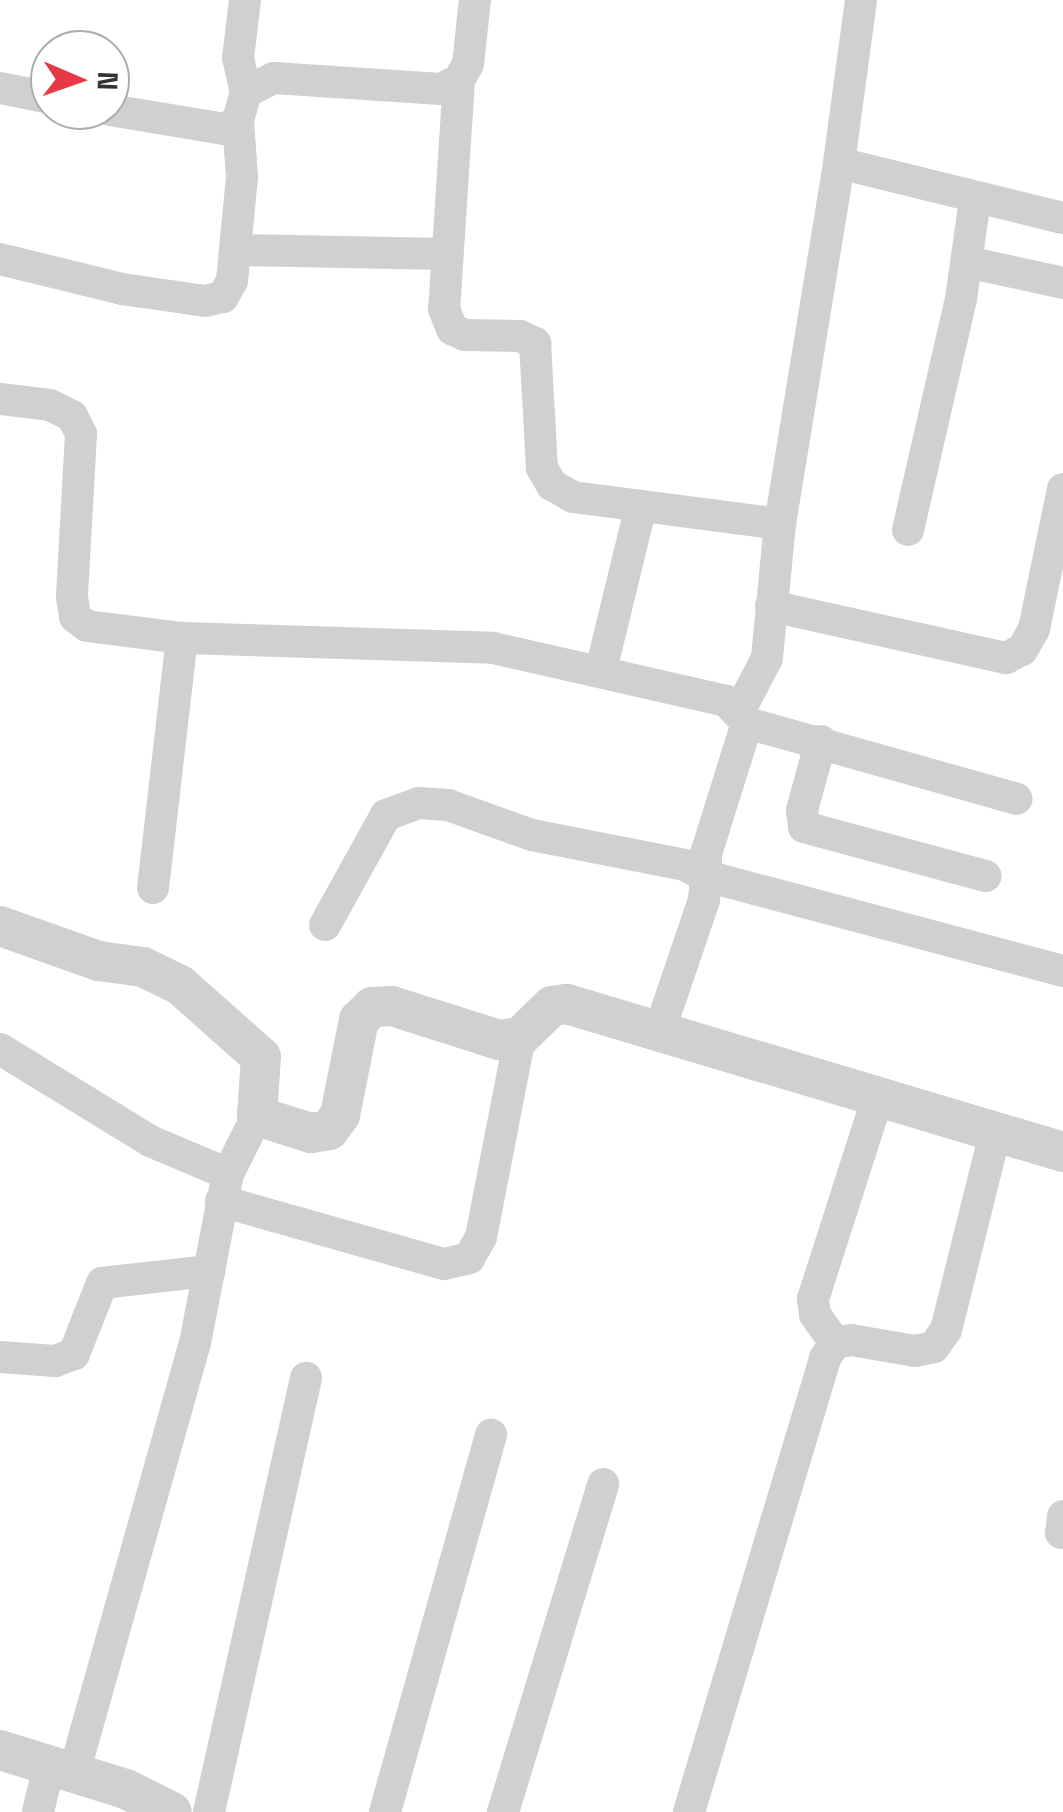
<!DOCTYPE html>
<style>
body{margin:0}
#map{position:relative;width:1063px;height:1812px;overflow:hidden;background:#fff;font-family:"Space Grotesk",sans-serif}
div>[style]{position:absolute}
.minor>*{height:32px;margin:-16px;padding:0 16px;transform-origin:16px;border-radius:16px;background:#d0d0d0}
.tertiary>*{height:40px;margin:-20px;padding:0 20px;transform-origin:20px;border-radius:20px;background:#d0d0d0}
span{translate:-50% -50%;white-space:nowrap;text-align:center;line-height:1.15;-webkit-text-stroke:10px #fff;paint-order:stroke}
.north{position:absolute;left:30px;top:30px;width:100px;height:100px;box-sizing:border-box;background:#fff;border:2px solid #adadad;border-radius:50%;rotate:92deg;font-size:28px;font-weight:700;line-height:40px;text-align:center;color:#333}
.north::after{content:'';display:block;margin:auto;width:35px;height:45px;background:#e63946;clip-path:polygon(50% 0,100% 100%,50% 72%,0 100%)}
</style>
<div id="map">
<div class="minor">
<div style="left:245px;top:0;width:58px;rotate:96.9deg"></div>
<div style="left:238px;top:58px;width:35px;rotate:77deg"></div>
<div style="left:861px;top:0;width:164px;rotate:97.7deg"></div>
<div style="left:839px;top:163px;width:231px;rotate:13.8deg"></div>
<div style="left:459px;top:80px;width:229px;rotate:93.7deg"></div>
<div style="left:444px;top:309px;width:22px;rotate:68deg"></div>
<div style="left:452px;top:329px;width:14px;rotate:25deg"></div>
<div style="left:465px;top:335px;width:55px;rotate:1deg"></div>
<div style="left:520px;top:336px;width:17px;rotate:25deg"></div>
<div style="left:535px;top:343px;width:125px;rotate:86.8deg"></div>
<div style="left:542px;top:468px;width:20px;rotate:60deg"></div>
<div style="left:552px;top:485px;width:24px;rotate:30deg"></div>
<div style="left:573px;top:497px;width:209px;rotate:7.4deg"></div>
<div style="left:0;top:88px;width:51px;rotate:11.3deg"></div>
<div style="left:110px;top:110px;width:117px;rotate:9.4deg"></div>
<div style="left:225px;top:129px;width:15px;rotate:-32deg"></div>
<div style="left:238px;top:121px;width:30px;rotate:-75deg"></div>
<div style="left:246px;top:92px;width:31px;rotate:-27deg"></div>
<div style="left:274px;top:78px;width:167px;rotate:3.8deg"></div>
<div style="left:441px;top:89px;width:20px;rotate:-27deg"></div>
<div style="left:459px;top:80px;width:18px;rotate:-61deg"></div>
<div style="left:468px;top:64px;width:64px;rotate:-83.8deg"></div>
<div style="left:235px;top:250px;width:211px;rotate:1.1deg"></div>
<div style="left:0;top:259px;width:126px;rotate:13.8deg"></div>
<div style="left:122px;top:289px;width:84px;rotate:8.2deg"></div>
<div style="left:205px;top:301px;width:18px;rotate:-13deg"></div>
<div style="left:223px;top:297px;width:18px;rotate:-61deg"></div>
<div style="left:232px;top:281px;width:104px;rotate:-84.5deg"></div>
<div style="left:242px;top:177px;width:56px;rotate:-94.1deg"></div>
<div style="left:967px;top:262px;width:98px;rotate:12.3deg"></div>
<div style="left:0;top:399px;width:50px;rotate:6.8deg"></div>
<div style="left:50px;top:405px;width:25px;rotate:27deg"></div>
<div style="left:72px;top:416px;width:20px;rotate:63deg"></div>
<div style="left:81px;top:434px;width:163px;rotate:93.2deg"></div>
<div style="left:72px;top:597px;width:20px;rotate:81deg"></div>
<div style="left:75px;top:617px;width:15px;rotate:37deg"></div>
<div style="left:87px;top:626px;width:96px;rotate:7.2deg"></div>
<div style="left:182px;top:638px;width:311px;rotate:1.8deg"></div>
<div style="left:493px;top:648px;width:239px;rotate:12.8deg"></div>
<div style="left:726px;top:701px;width:30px;rotate:46deg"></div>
<div style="left:747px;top:723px;width:137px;rotate:107.4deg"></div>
<div style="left:706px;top:854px;width:22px;rotate:90deg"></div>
<div style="left:706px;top:876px;width:369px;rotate:14.9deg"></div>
<div style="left:908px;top:530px;width:237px;rotate:-77.1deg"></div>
<div style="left:961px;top:299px;width:101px;rotate:-82deg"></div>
<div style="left:771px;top:606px;width:241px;rotate:12.5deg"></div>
<div style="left:1006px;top:658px;width:18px;rotate:-27deg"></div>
<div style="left:1022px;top:650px;width:24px;rotate:-60deg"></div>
<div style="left:1034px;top:629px;width:143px;rotate:-78.3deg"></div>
<div style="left:601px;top:670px;width:169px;rotate:-76.3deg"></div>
<div style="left:740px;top:710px;width:59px;rotate:-62.6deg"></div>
<div style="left:767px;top:658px;width:135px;rotate:-84.5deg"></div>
<div style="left:780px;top:524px;width:366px;rotate:-80.7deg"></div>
<div style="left:747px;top:723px;width:280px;rotate:15.7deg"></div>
<div style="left:821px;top:741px;width:72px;rotate:105.4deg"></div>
<div style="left:802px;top:810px;width:17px;rotate:83deg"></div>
<div style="left:804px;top:827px;width:188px;rotate:15.1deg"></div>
<div style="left:153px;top:888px;width:252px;rotate:-83.4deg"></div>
<div style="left:325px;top:925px;width:126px;rotate:-61deg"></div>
<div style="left:386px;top:815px;width:35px;rotate:-20deg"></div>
<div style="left:419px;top:803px;width:29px;rotate:4deg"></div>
<div style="left:448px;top:805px;width:89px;rotate:19.7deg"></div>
<div style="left:532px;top:835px;width:156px;rotate:11.1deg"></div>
<div style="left:685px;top:865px;width:24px;rotate:28deg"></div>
<div style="left:706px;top:876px;width:24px;rotate:95deg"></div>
<div style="left:704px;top:900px;width:136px;rotate:108.8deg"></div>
<div style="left:0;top:1049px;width:176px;rotate:31.5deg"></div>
<div style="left:150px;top:1141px;width:85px;rotate:22.9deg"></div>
<div style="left:221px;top:1201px;width:232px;rotate:15.8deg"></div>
<div style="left:444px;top:1264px;width:26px;rotate:-13deg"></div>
<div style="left:469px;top:1258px;width:24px;rotate:-60deg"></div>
<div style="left:481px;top:1237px;width:204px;rotate:-79deg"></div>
<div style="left:835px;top:1343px;width:35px;rotate:-125deg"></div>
<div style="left:815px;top:1314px;width:15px;rotate:-98deg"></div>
<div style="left:813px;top:1299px;width:215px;rotate:-72.2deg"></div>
<div style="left:0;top:1357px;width:55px;rotate:4.2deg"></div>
<div style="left:55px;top:1361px;width:20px;rotate:-20deg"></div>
<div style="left:74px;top:1354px;width:76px;rotate:-68.5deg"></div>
<div style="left:102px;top:1283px;width:108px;rotate:-6.4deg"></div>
<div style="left:1061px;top:1533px;width:17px;rotate:-83deg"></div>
<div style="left:74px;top:1773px;width:447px;rotate:-74.3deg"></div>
<div style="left:195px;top:1343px;width:172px;rotate:-79deg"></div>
<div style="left:228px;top:1174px;width:65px;rotate:-63.4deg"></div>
<div style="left:38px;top:1812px;width:47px;rotate:-76.6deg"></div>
<div style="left:209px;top:1812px;width:445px;rotate:-77.4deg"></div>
<div style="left:385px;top:1812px;width:392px;rotate:-74.3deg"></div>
<div style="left:503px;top:1812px;width:343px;rotate:-73deg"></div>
<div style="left:689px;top:1812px;width:474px;rotate:-73.3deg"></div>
<div style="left:825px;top:1358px;width:18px;rotate:-56deg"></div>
<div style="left:835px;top:1343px;width:16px;rotate:-11deg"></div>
<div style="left:851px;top:1340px;width:65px;rotate:9.8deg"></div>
<div style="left:915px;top:1351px;width:19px;rotate:-12deg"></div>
<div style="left:934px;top:1347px;width:21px;rotate:-55deg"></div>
<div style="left:946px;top:1330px;width:207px;rotate:-76deg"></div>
</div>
<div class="tertiary">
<div style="left:0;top:926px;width:105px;rotate:19.5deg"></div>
<div style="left:99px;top:961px;width:44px;rotate:7.8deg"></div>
<div style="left:143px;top:967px;width:41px;rotate:25.9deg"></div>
<div style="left:180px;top:985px;width:108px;rotate:41.6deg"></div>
<div style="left:261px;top:1057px;width:59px;rotate:93.9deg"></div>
<div style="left:257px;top:1116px;width:57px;rotate:17.5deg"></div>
<div style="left:311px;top:1133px;width:18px;rotate:-9deg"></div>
<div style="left:329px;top:1130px;width:19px;rotate:-54deg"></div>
<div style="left:340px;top:1115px;width:97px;rotate:-78.7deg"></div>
<div style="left:359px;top:1020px;width:18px;rotate:-45deg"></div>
<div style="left:372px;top:1007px;width:20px;rotate:-3deg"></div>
<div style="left:392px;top:1006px;width:112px;rotate:17.6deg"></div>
<div style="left:499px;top:1040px;width:21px;rotate:-8deg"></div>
<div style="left:520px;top:1037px;width:45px;rotate:-44.1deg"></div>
<div style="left:552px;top:1006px;width:15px;rotate:-8deg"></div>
<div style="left:567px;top:1004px;width:518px;rotate:16.61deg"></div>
<div style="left:0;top:1750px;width:132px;rotate:17.2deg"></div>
<div style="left:126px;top:1789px;width:51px;rotate:26.6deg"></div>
</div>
<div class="north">N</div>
</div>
